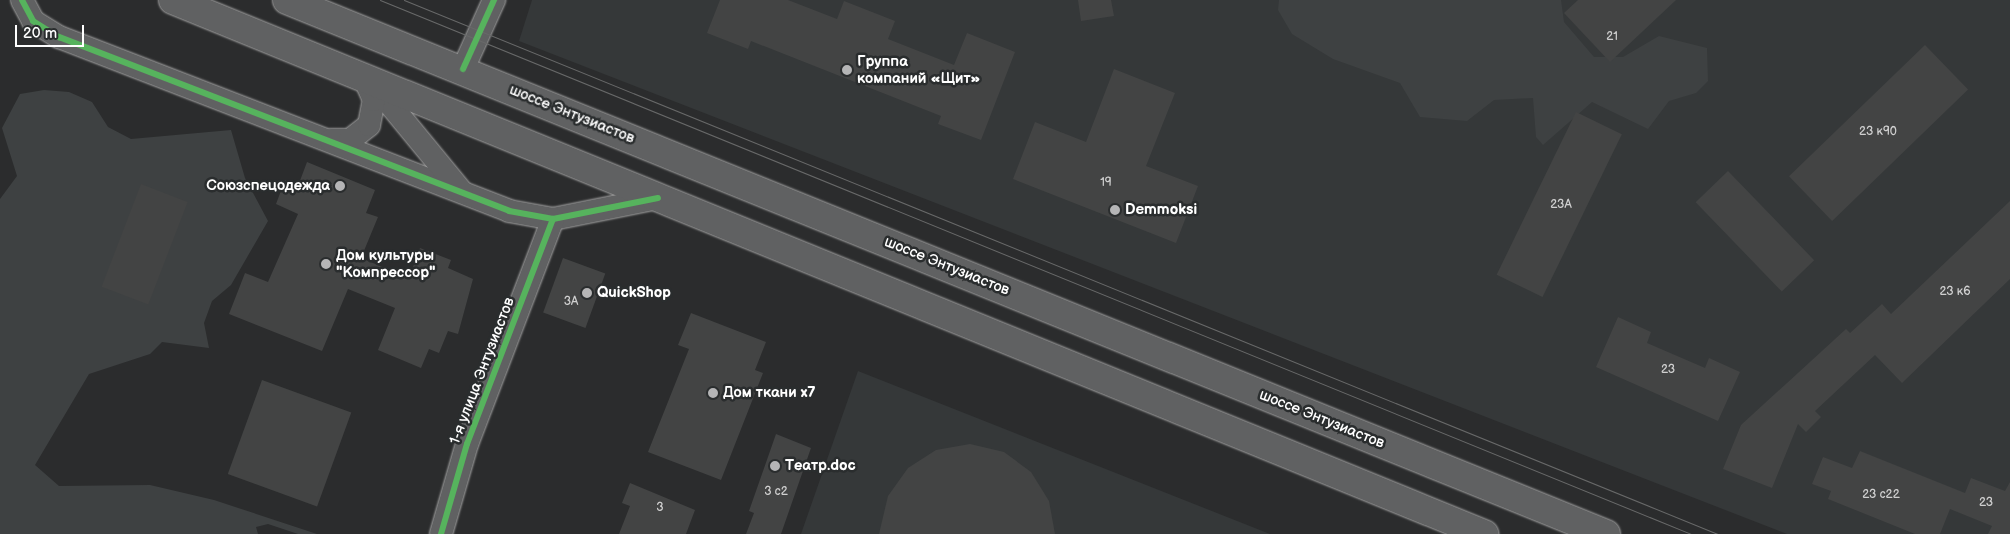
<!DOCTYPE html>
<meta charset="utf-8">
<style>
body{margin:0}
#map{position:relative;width:2010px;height:534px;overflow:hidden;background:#2b2c2d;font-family:"Balsamiq Sans",sans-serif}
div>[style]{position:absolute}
.built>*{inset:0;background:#353839}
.green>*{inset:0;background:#3e4142}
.building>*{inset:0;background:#434444;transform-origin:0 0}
.roads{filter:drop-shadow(0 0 1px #a0a0a0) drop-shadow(0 0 1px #a0a0a0)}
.minor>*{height:22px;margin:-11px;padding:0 11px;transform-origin:11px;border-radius:11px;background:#606162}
.major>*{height:28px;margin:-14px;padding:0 14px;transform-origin:14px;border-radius:14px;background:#606162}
.tram>*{height:1px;margin:-0.5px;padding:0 0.5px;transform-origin:0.5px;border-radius:0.5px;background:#686969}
.cycleway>*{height:6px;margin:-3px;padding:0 3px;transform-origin:3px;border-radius:3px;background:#56b35d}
.dots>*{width:14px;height:14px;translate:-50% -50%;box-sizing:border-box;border:2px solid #2a2d2e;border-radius:50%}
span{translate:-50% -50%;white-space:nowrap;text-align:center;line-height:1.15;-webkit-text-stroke:5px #2a2d2e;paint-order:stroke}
.number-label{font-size:12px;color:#d0d0d0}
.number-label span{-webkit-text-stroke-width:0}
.poi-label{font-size:15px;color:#fff;font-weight:700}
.left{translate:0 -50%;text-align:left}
.right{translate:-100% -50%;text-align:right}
.street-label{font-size:15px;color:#fff}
.scale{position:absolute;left:15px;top:25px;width:69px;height:22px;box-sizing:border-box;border:2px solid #fff;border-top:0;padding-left:6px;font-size:15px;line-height:18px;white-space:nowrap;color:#fff;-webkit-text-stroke:4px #2a2d2e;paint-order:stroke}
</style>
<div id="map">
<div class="built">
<div style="clip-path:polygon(532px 0,2010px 0,2010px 534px,1787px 534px,519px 41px)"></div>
<div style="clip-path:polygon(858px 371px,1270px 534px,801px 534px)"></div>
</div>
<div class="green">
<div style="clip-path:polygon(1279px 0,1561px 0,1564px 22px,1594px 57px,1623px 57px,1659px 36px,1707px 48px,1708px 81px,1696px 93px,1669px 101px,1648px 129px,1592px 102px,1543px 145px,1536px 137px,1533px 98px,1494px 100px,1467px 121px,1420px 117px,1400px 83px,1333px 59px,1292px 34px,1278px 10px)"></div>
<div style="clip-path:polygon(44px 90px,69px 92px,92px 102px,108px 127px,131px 139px,231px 130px,245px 178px,268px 221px,231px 285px,212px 301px,204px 323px,209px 348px,162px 342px,150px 354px,89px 374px,35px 465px,59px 486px,150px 485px,214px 500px,317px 534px,298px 534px,268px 524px,256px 527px,258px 534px,0 534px,0 199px,17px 176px,2px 128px,20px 94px)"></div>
</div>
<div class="building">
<div style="clip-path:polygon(720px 0,788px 0,837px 19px,844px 1px,895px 21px,888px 39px,954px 65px,967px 33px,1015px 52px,981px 140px,938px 124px,941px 116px,751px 41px,748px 49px,707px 33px)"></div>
<div style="clip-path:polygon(1078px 0,1111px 0,1114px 16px,1081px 21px)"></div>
<div style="clip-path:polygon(1578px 0,1676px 0,1610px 62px,1564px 13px)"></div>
<div style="left:1925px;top:45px;width:62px;height:189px;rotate:46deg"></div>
<div style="clip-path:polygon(1114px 69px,1175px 93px,1146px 166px,1198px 186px,1176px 243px,1013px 179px,1035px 122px,1086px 142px)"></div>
<div style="left:1576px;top:112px;width:51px;height:181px;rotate:26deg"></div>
<div style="clip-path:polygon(307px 162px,375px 190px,366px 213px,378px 217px,361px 258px,409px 278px,420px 248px,451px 260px,448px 268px,473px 279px,458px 334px,448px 331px,439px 353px,429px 349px,421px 368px,378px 350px,395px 308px,348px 289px,322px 351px,229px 314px,245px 273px,268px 282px,298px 214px,276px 204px,285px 180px,298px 186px)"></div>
<div style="left:1728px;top:171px;width:124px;height:45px;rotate:46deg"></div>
<div style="left:141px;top:184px;width:50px;height:110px;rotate:21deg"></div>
<div style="clip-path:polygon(2010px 201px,2010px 279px,1902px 383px,1875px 355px,1815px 411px,1821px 417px,1806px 432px,1798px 424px,1772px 488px,1723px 469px,1741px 425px,1846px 329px,1850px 333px,1882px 304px,1891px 314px)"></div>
<div style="left:563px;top:258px;width:45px;height:58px;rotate:20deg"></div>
<div style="clip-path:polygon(691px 313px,766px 342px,755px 370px,763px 373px,721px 480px,648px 452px,689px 349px,678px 345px)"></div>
<div style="clip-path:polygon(1618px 317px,1651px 332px,1647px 343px,1705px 368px,1709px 358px,1740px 372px,1718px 421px,1596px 367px)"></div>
<div style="left:262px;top:380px;width:95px;height:100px;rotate:20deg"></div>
<div style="clip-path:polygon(776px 434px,811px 448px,781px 534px,746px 534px,754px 513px,749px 511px)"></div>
<div style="clip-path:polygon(970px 444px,1004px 452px,1031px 472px,1049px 501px,1055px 534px,879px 534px,888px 496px,908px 468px,936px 450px)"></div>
<div style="clip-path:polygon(1860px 451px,1965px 493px,1971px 478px,2005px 491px,2010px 482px,2010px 534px,1988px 534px,1992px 526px,1950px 509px,1940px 534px,1915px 534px,1828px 499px,1831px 491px,1812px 484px,1823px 457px,1852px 468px)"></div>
<div style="clip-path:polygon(630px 483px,695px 510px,686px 534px,619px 534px,630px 506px,622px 503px)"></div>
</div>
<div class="roads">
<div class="minor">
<div style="left:22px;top:0;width:24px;rotate:62deg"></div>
<div style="left:33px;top:21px;width:31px;rotate:32deg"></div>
<div style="left:59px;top:37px;width:482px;rotate:21.1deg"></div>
<div style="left:509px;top:211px;width:45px;rotate:10.3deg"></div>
<div style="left:553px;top:219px;width:107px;rotate:-11.3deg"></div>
<div style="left:463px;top:69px;width:76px;rotate:-65.8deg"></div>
<div style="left:370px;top:80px;width:145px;rotate:50.6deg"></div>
<div style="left:331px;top:140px;width:19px"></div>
<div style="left:350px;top:140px;width:24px;rotate:-38deg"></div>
<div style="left:369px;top:125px;width:25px;rotate:-79deg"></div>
<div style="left:374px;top:100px;width:20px;rotate:-114deg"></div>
<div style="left:441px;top:534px;width:94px;rotate:-73.9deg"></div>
<div style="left:467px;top:444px;width:241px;rotate:-69.1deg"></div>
</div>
<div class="major">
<div style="left:173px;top:0;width:1416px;rotate:22.16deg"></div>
<div style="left:287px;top:0;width:1423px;rotate:22.04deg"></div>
</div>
</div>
<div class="tram">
<div style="left:380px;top:0;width:1416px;rotate:22.16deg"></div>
<div style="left:404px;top:0;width:1418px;rotate:22.12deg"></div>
</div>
<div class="cycleway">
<div style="left:22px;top:0;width:24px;rotate:62deg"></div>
<div style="left:33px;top:21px;width:31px;rotate:32deg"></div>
<div style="left:59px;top:37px;width:482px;rotate:21.1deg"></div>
<div style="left:509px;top:211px;width:45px;rotate:10.3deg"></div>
<div style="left:553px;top:219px;width:107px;rotate:-11.3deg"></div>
<div style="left:463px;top:69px;width:76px;rotate:-65.8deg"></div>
<div style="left:441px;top:534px;width:94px;rotate:-73.9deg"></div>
<div style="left:467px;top:444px;width:241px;rotate:-69.1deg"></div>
</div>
<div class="dots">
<div style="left:847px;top:70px;background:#b5b5b6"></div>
<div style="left:340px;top:186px;background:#b5b5b6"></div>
<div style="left:1115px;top:210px;background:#b5b5b6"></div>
<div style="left:326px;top:264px;background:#b5b5b6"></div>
<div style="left:587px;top:293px;background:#b5b5b6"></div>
<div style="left:713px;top:393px;background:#b5b5b6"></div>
<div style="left:775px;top:466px;background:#b5b5b6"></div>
</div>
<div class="number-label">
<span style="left:1612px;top:37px">21</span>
<span style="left:1878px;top:132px">23 к90</span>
<span style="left:1106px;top:183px">19</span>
<span style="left:1561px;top:205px">23А</span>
<span style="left:1955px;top:292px">23 к6</span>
<span style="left:571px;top:302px">3А</span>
<span style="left:1668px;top:370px">23</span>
<span style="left:776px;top:492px">3 с2</span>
<span style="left:1881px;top:495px">23 с22</span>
<span style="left:1986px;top:503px">23</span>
<span style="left:660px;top:508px">3</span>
</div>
<div class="poi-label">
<span class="left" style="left:857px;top:70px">Группа<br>компаний «Щит»</span>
<span class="right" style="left:330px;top:186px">Союзспецодежда</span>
<span class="left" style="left:1125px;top:210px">Demmoksi</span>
<span class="left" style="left:336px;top:264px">Дом культуры<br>"Компрессор"</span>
<span class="left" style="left:597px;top:293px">QuickShop</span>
<span class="left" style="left:723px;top:393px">Дом ткани x7</span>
<span class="left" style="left:785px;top:466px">Театр.doc</span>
</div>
<div class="street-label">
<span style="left:572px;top:114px;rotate:22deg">шоссе Энтузиастов</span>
<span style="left:947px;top:266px;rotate:22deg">шоссе Энтузиастов</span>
<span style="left:482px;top:371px;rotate:-69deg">1-я улица Энтузиастов</span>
<span style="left:1322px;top:419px;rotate:22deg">шоссе Энтузиастов</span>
</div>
<div class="scale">20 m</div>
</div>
